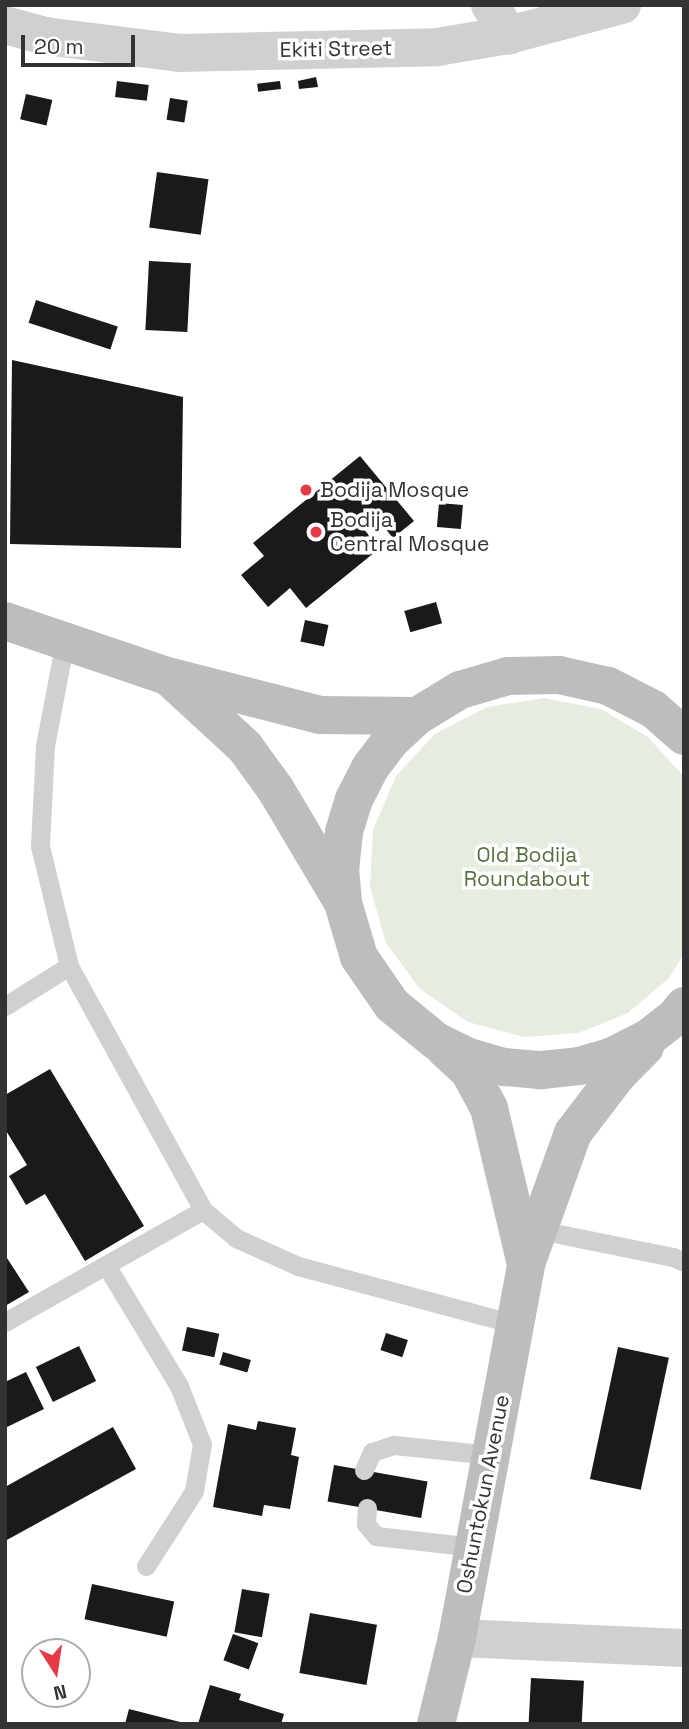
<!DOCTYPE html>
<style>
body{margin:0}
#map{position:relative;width:689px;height:1729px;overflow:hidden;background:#fff;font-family:"Space Grotesk",sans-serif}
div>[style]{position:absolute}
.green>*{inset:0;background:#e6ecdf}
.building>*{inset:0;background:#1a1a1a;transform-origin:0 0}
.service>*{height:19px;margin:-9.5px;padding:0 9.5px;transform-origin:9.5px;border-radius:9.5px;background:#d0d0d0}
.minor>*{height:38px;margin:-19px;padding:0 19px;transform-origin:19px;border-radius:19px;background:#d0d0d0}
.secondary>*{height:38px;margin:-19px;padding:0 19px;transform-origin:19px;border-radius:19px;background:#bdbdbd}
.dots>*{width:19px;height:19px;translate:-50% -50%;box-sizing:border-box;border:4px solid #fff;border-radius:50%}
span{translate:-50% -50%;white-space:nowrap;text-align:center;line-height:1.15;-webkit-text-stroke:7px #fff;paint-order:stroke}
.street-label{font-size:21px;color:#333}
.poi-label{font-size:21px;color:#333}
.left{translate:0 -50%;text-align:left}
.park-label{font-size:21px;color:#56703f}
.frame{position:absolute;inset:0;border:7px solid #333;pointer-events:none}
.north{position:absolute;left:21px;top:1638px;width:70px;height:70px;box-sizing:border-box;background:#fff;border:2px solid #adadad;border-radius:50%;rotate:168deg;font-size:19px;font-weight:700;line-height:28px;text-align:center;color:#333}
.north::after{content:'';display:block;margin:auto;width:24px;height:32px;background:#e63946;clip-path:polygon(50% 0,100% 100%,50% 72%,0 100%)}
.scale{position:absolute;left:21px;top:35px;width:114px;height:32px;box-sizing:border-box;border:4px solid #333;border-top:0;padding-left:9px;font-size:21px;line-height:24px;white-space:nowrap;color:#333;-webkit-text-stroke:5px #fff;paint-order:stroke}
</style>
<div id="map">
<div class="green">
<div style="clip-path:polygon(544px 698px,601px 709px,648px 737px,684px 777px,684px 954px,669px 978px,628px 1013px,578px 1033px,524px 1037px,468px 1022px,420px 989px,386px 943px,370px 887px,373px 830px,396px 776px,435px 734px,487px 707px)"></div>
</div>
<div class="building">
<div style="clip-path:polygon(316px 77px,318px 87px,299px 89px,298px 81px)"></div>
<div style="left:117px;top:81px;width:32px;height:16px;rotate:7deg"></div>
<div style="left:280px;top:81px;width:8px;height:23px;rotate:83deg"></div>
<div style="left:26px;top:94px;width:27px;height:26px;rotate:13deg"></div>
<div style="left:170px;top:98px;width:18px;height:22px;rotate:9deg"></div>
<div style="left:157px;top:172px;width:52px;height:56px;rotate:8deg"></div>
<div style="left:149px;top:261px;width:42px;height:69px;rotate:3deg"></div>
<div style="left:36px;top:300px;width:86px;height:24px;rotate:18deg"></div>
<div style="clip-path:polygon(12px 360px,183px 397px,181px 548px,10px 544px)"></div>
<div style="clip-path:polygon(360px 456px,414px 521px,393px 538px,375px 516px,361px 526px,380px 548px,306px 608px,290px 588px,268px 607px,241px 575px,264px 556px,253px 543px)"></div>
<div style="left:439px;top:503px;width:24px;height:24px;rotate:5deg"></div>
<div style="left:436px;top:602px;width:22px;height:33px;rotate:74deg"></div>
<div style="left:305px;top:620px;width:24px;height:22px;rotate:12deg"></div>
<div style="clip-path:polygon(50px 1069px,144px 1226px,85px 1261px,45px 1194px,26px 1205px,9px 1176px,27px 1165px,5px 1129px,5px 1095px)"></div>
<div style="clip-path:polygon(5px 1255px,29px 1292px,5px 1306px)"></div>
<div style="left:187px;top:1327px;width:33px;height:24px;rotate:12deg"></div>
<div style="left:386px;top:1333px;width:23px;height:18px;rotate:18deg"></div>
<div style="left:79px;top:1346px;width:39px;height:48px;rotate:64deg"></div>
<div style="left:618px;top:1347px;width:52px;height:135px;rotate:12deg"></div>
<div style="left:223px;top:1352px;width:29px;height:13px;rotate:16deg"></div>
<div style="clip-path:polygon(26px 1372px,44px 1409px,5px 1428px,5px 1382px)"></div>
<div style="clip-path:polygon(258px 1421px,296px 1428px,291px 1455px,299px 1457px,290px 1509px,264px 1505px,262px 1516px,213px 1507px,228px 1424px,256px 1430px)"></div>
<div style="clip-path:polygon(113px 1427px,136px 1469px,5px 1541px,5px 1487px)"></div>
<div style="left:334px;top:1465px;width:95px;height:37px;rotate:10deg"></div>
<div style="left:92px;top:1584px;width:84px;height:36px;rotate:12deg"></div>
<div style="left:242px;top:1589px;width:28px;height:44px;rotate:10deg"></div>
<div style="left:310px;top:1613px;width:68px;height:61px;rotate:10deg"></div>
<div style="left:233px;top:1634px;width:27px;height:28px;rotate:20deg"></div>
<div style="left:531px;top:1678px;width:53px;height:46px;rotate:3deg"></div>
<div style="clip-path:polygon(210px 1685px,241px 1694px,239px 1700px,284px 1714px,281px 1724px,198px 1724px)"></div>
<div style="clip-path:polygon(129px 1709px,184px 1723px,184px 1724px,125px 1724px)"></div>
</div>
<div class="service">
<div style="left:65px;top:641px;width:107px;rotate:100.8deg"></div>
<div style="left:45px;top:746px;width:100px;rotate:92.9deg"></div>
<div style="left:40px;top:846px;width:123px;rotate:76.4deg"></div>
<div style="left:69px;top:966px;width:278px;rotate:61.2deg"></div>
<div style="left:203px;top:1210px;width:43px;rotate:40.3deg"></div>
<div style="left:236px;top:1238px;width:68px;rotate:24.3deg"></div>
<div style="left:298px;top:1266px;width:225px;rotate:15deg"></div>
<div style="left:5px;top:1006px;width:75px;rotate:-32deg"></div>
<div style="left:539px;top:1230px;width:137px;rotate:11.4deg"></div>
<div style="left:673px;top:1257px;width:12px;rotate:24deg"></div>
<div style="left:106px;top:1265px;width:141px;rotate:58.9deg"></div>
<div style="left:179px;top:1386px;width:62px;rotate:68.4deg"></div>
<div style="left:202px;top:1444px;width:48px;rotate:99.7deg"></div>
<div style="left:194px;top:1491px;width:89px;rotate:122.6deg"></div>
<div style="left:5px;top:1322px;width:227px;rotate:-29.5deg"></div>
<div style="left:364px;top:1470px;width:20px;rotate:-66deg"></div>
<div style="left:372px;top:1452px;width:23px;rotate:-18deg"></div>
<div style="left:394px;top:1445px;width:98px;rotate:5.9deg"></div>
<div style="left:367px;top:1508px;width:16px;rotate:94deg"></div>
<div style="left:366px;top:1524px;width:16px;rotate:50deg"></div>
<div style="left:376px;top:1536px;width:99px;rotate:6.4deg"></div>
</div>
<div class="minor">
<div style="left:490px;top:5px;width:36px;rotate:58deg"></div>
<div style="left:5px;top:25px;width:41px;rotate:15.4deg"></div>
<div style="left:45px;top:36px;width:135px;rotate:7.2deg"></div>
<div style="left:179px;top:53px;width:258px;rotate:-1.3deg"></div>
<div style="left:437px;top:47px;width:73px;rotate:-9.5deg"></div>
<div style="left:509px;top:35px;width:117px;rotate:-14.9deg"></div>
<div style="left:457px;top:1638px;width:227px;rotate:2.5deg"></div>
</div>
<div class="secondary">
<div style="left:5px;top:621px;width:171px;rotate:18.8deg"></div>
<div style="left:167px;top:676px;width:158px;rotate:14.3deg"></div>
<div style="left:320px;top:715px;width:97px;rotate:0.6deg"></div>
<div style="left:171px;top:679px;width:100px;rotate:42.6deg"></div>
<div style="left:245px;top:747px;width:53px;rotate:54.2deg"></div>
<div style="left:276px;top:790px;width:129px;rotate:59.3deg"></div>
<div style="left:684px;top:736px;width:41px;rotate:-138.9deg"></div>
<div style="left:653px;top:709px;width:51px;rotate:-152.9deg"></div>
<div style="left:608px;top:686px;width:50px;rotate:-167.3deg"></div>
<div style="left:559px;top:675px;width:51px;rotate:178.9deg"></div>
<div style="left:508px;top:676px;width:50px;rotate:163.7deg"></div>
<div style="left:460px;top:690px;width:50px;rotate:148.8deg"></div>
<div style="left:417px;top:716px;width:35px;rotate:137deg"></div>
<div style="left:391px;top:740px;width:35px;rotate:127deg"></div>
<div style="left:370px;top:768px;width:35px;rotate:117deg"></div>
<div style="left:354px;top:799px;width:34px;rotate:107deg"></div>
<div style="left:344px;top:832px;width:36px;rotate:96deg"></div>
<div style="left:340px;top:868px;width:35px;rotate:85deg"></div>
<div style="left:343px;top:903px;width:56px;rotate:73.5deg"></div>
<div style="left:359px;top:957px;width:58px;rotate:55.5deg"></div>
<div style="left:392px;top:1005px;width:57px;rotate:39.3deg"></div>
<div style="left:436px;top:1041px;width:37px;rotate:26deg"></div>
<div style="left:469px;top:1057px;width:37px;rotate:16deg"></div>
<div style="left:505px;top:1067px;width:37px;rotate:5deg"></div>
<div style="left:542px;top:1070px;width:37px;rotate:-6deg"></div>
<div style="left:579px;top:1066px;width:35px;rotate:-16deg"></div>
<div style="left:613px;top:1056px;width:38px;rotate:-27deg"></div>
<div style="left:647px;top:1039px;width:37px;rotate:-38deg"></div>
<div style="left:676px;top:1016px;width:13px;rotate:-51deg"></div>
<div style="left:444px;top:1048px;width:34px;rotate:43deg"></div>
<div style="left:469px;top:1071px;width:42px;rotate:61.6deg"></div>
<div style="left:489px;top:1108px;width:160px;rotate:76.7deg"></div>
<div style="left:436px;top:1724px;width:89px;rotate:-76.3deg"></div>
<div style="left:457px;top:1638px;width:380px;rotate:-79.5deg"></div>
<div style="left:526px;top:1264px;width:139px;rotate:-70.3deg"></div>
<div style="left:573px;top:1133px;width:74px;rotate:-52.7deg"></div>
<div style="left:618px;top:1074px;width:38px;rotate:-45deg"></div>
</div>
<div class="dots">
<div style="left:306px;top:490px;background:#e63946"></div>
<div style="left:316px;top:532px;background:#e63946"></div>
</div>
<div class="street-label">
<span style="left:336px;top:49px;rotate:-1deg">Ekiti Street</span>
<span style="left:483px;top:1494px;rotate:-79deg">Oshuntokun Avenue</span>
</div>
<div class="poi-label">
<span class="left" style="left:320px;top:490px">Bodija Mosque</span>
<span class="left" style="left:330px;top:532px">Bodija<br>Central Mosque</span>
</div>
<div class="park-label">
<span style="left:527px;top:867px">Old Bodija<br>Roundabout</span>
</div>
<div class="frame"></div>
<div class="north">N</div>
<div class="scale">20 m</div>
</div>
